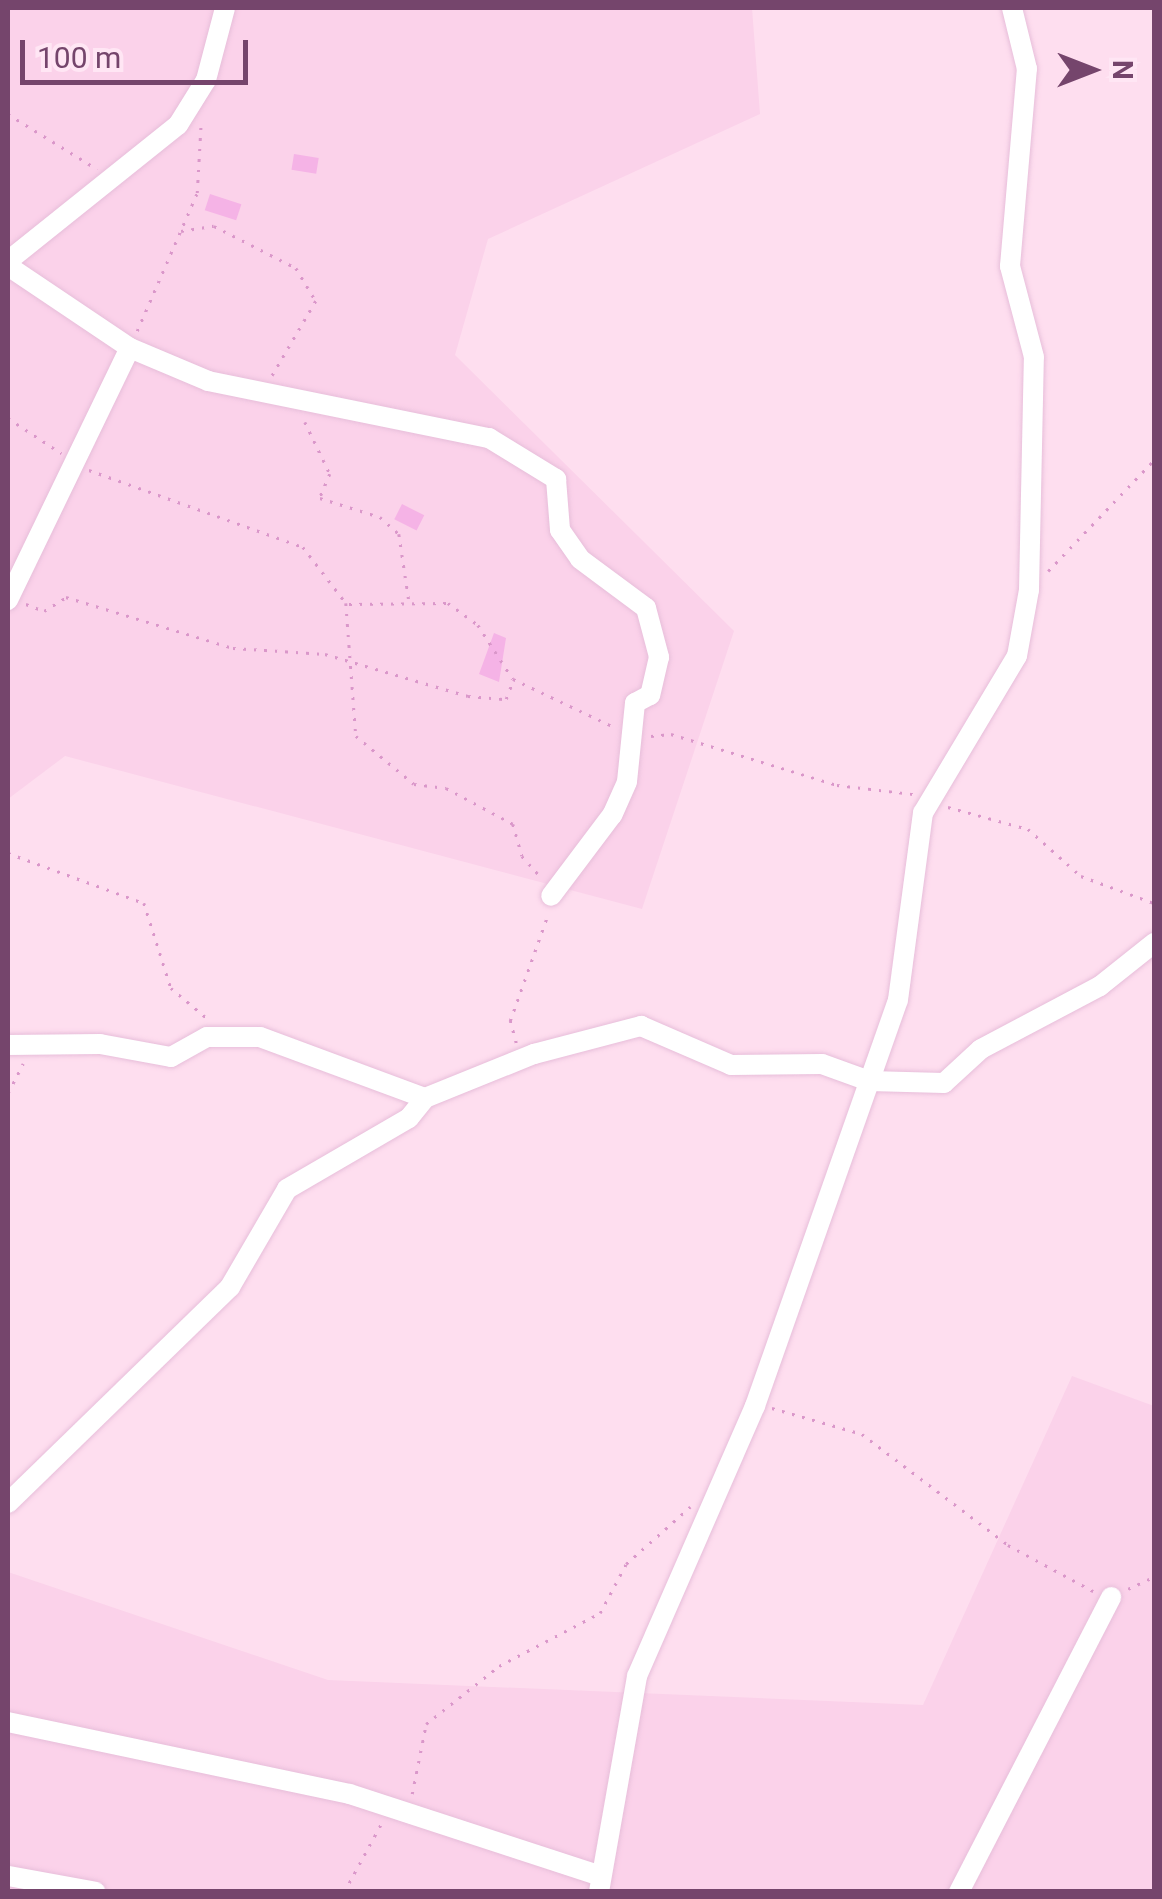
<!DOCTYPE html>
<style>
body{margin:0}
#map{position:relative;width:1162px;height:1899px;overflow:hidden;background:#fedeef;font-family:Roboto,sans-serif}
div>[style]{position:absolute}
.residential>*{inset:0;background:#fbd2ea}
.building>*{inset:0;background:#f5b3e6;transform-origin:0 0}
.path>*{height:2.5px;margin-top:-1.25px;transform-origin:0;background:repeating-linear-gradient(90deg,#da97ca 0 2.5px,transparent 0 10.5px)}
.roads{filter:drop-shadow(0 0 2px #e7beda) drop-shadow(0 0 2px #e7beda)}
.minor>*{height:20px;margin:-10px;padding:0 10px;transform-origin:10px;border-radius:10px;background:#fff}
span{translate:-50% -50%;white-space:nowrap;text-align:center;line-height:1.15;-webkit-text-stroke:10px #ffe6f4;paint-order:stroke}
.frame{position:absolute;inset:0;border:10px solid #75456c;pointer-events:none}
.north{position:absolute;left:1042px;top:20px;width:100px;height:100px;-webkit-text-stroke:8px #ffe6f4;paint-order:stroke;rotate:90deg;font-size:28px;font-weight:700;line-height:40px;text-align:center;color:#75456c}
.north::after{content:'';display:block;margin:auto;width:35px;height:45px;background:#75456c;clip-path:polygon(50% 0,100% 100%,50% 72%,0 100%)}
.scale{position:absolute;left:20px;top:40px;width:228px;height:45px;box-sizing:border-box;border:5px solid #75456c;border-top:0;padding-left:12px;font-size:30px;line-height:35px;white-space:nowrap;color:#75456c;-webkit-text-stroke:8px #ffe6f4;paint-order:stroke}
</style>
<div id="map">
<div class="residential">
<div style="clip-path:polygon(8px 8px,752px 8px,760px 114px,488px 239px,455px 355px,734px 631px,642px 909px,65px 756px,8px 799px)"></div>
<div style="clip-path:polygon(1072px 1376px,1154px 1406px,1154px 1891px,8px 1892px,8px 1572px,328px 1680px,923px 1705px)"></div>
</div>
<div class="building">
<div style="left:294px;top:154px;width:25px;height:16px;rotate:9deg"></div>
<div style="left:210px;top:194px;width:33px;height:17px;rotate:18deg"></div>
<div style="left:402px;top:504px;width:25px;height:17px;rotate:27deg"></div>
<div style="clip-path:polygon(494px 633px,506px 638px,499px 682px,479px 674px)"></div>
</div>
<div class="path">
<div style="left:8px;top:114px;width:105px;rotate:31.7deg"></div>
<div style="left:181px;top:231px;width:33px;rotate:-9deg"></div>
<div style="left:214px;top:226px;width:92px;rotate:27.1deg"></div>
<div style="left:296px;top:268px;width:39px;rotate:59deg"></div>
<div style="left:316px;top:301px;width:87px;rotate:120.4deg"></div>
<div style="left:137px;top:331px;width:150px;rotate:-66.5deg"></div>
<div style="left:197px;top:193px;width:72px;rotate:-86.8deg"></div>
<div style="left:8px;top:418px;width:64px;rotate:33.4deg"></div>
<div style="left:305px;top:422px;width:58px;rotate:64.3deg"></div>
<div style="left:330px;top:474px;width:26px;rotate:113deg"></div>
<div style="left:320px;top:498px;width:63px;rotate:17.6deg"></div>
<div style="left:380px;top:517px;width:25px;rotate:42deg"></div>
<div style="left:399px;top:534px;width:68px;rotate:81.5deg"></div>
<div style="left:89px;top:470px;width:227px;rotate:19.8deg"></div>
<div style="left:303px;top:547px;width:71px;rotate:52.5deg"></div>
<div style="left:346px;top:603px;width:133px;rotate:85.7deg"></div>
<div style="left:356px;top:736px;width:75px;rotate:39.6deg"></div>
<div style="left:414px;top:784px;width:32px;rotate:7deg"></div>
<div style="left:446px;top:788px;width:76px;rotate:28.2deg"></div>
<div style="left:513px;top:824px;width:33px;rotate:74deg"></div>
<div style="left:522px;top:856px;width:30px;rotate:48deg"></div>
<div style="left:1048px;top:571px;width:153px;rotate:-46.3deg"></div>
<div style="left:26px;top:604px;width:19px;rotate:21deg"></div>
<div style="left:44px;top:611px;width:26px;rotate:-32deg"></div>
<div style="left:66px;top:597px;width:175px;rotate:17deg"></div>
<div style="left:233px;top:648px;width:92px;rotate:3.7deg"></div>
<div style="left:325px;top:654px;width:149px;rotate:16.4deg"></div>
<div style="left:468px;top:696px;width:38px;rotate:5deg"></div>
<div style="left:506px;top:699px;width:19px;rotate:-69deg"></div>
<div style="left:349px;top:604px;width:99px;rotate:-0.6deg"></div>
<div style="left:448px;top:603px;width:37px;rotate:36deg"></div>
<div style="left:478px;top:625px;width:64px;rotate:57.1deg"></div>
<div style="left:513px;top:679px;width:112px;rotate:25.4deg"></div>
<div style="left:651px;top:736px;width:20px;rotate:-6deg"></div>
<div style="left:671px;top:734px;width:174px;rotate:17.1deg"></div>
<div style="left:837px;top:785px;width:77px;rotate:6.8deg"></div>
<div style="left:948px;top:807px;width:83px;rotate:15.4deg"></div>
<div style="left:1028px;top:829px;width:71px;rotate:41.6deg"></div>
<div style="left:1081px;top:876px;width:78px;rotate:20.3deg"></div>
<div style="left:8px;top:853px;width:145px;rotate:20.2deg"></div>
<div style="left:144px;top:903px;width:89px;rotate:72.4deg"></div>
<div style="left:171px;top:988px;width:48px;rotate:40deg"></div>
<div style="left:516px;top:1043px;width:23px;rotate:-105deg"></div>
<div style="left:510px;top:1021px;width:114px;rotate:-70.4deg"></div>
<div style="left:8px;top:1093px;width:33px;rotate:-63deg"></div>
<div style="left:772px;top:1408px;width:94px;rotate:16.1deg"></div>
<div style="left:862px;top:1434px;width:183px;rotate:37.2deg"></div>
<div style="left:1008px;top:1545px;width:97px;rotate:28.4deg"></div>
<div style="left:1128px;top:1589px;width:29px;rotate:-25deg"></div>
<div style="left:412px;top:1794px;width:71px;rotate:-78.7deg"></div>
<div style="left:426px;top:1724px;width:93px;rotate:-38.5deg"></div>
<div style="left:499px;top:1666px;width:114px;rotate:-27.7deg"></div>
<div style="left:600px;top:1613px;width:55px;rotate:-62deg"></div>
<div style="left:626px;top:1564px;width:86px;rotate:-41.7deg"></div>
<div style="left:344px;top:1892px;width:77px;rotate:-61.4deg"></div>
</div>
<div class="roads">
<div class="minor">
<div style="left:8px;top:261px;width:218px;rotate:-38.7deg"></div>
<div style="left:178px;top:125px;width:53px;rotate:-58.1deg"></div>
<div style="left:206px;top:80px;width:74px;rotate:-75.2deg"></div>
<div style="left:8px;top:266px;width:147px;rotate:33.9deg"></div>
<div style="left:130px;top:348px;width:85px;rotate:22.9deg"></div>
<div style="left:208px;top:381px;width:287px;rotate:11.5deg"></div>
<div style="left:489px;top:438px;width:79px;rotate:31.5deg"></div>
<div style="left:556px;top:479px;width:51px;rotate:85.5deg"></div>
<div style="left:560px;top:530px;width:35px;rotate:55deg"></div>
<div style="left:580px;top:559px;width:82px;rotate:36.6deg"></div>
<div style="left:646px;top:608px;width:51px;rotate:75.1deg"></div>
<div style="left:659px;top:657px;width:39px;rotate:103deg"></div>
<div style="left:650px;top:695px;width:17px;rotate:152deg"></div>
<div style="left:635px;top:703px;width:79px;rotate:95.8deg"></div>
<div style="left:627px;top:782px;width:36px;rotate:114deg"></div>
<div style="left:612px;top:815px;width:101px;rotate:127deg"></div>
<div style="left:8px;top:600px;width:280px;rotate:-64.2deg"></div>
<div style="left:8px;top:1045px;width:92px;rotate:-0.6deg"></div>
<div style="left:100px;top:1044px;width:72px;rotate:10.4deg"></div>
<div style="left:171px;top:1057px;width:41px;rotate:-29.1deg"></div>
<div style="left:207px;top:1037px;width:53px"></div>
<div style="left:260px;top:1037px;width:176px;rotate:20.3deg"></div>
<div style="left:425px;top:1098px;width:118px;rotate:-22deg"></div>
<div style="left:534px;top:1054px;width:111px;rotate:-14.7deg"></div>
<div style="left:641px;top:1026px;width:98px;rotate:23.4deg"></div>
<div style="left:731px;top:1065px;width:91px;rotate:-0.6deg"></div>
<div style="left:822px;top:1064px;width:50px;rotate:19.9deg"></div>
<div style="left:869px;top:1081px;width:75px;rotate:1.5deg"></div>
<div style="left:944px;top:1083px;width:50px;rotate:-42.6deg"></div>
<div style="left:981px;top:1049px;width:135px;rotate:-27.9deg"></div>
<div style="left:1100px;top:986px;width:69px;rotate:-38.5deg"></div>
<div style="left:8px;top:1503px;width:310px;rotate:-44.2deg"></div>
<div style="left:230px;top:1287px;width:113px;rotate:-59.8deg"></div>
<div style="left:287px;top:1189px;width:141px;rotate:-30.2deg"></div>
<div style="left:409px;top:1118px;width:26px;rotate:-51deg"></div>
<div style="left:8px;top:1722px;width:349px;rotate:11.9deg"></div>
<div style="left:350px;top:1794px;width:264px;rotate:18.1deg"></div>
<div style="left:8px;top:1876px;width:89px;rotate:10.3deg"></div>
<div style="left:599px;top:1892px;width:219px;rotate:-80deg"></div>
<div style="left:637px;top:1676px;width:295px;rotate:-66.4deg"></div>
<div style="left:755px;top:1406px;width:430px;rotate:-70.6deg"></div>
<div style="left:898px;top:1000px;width:189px;rotate:-82.4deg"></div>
<div style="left:923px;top:813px;width:183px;rotate:-59.1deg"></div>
<div style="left:1017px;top:656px;width:67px;rotate:-79.7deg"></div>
<div style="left:1029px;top:590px;width:233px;rotate:-88.8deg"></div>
<div style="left:1034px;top:357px;width:94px;rotate:-104.8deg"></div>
<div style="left:1010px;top:266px;width:198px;rotate:-85.1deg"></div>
<div style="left:1027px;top:69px;width:63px;rotate:-103.8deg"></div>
<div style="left:959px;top:1892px;width:332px;rotate:-62.7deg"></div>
</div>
</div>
<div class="frame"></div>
<div class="north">N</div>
<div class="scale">100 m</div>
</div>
